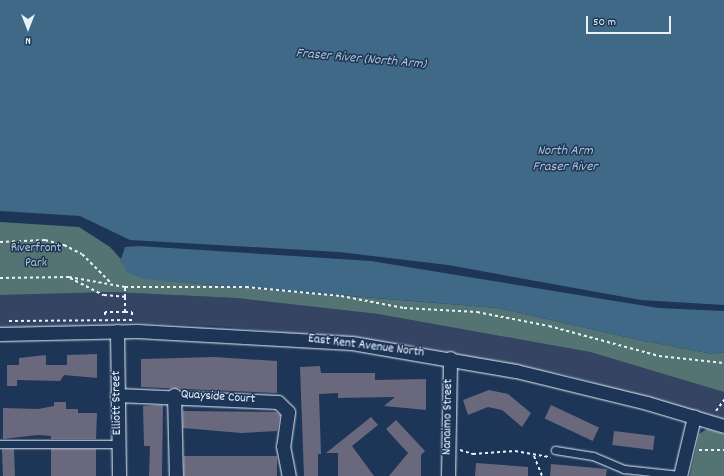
<!DOCTYPE html>
<style>
body{margin:0}
#map{position:relative;width:724px;height:476px;overflow:hidden;background:#1d3557;font-family:Dekko,sans-serif}
div>[style]{position:absolute}
.built>*{inset:0;background:#344462}
.green>*{inset:0;background:#547473}
.water>*{inset:0;background:#3f6986}
.pier>*{inset:0;background:#1d3557}
.building>*{inset:0;background:#6a687c;transform-origin:0 0}
.path>*{height:2px;margin-top:-1px;transform-origin:0;background:repeating-linear-gradient(90deg,#e8f1f8 0 3px,transparent 0 6px)}
.roads{filter:drop-shadow(0 0 1px #e8f1f8) drop-shadow(0 0 1px #e8f1f8)}
.service>*{height:7px;margin:-3.5px;padding:0 3.5px;transform-origin:3.5px;border-radius:3.5px;background:#1d3557}
.minor>*{height:13px;margin:-6.5px;padding:0 6.5px;transform-origin:6.5px;border-radius:6.5px;background:#1d3557}
span{translate:-50% -50%;white-space:nowrap;text-align:center;line-height:1.15;-webkit-text-stroke:3px #1d3557;paint-order:stroke}
.park-label{font-size:13px;color:#b4c5c9}
.street-label{font-size:13px;color:#e8f1f8}
.water-label{font-size:14px;color:#adc1d0;font-style:italic}
.north{position:absolute;left:8px;top:8px;width:40px;height:40px;-webkit-text-stroke:3px #1d3557;paint-order:stroke;rotate:180deg;font-size:11px;font-weight:700;line-height:16px;text-align:center;color:#e8f1f8}
.north::after{content:'';display:block;margin:auto;width:14px;height:18px;background:#e8f1f8;clip-path:polygon(50% 0,100% 100%,50% 72%,0 100%)}
.scale{position:absolute;left:586px;top:16px;width:85px;height:18px;box-sizing:border-box;border:2px solid #e8f1f8;border-top:0;padding-left:5px;font-size:12px;line-height:14px;white-space:nowrap;color:#e8f1f8;-webkit-text-stroke:3px #1d3557;paint-order:stroke}
</style>
<div id="map">
<div class="built">
<div style="clip-path:polygon(112px 292px,237px 298px,378px 314px,590px 352px,724px 392px,724px 419px,566px 375px,396px 343px,216px 326px,132px 323px,0 327px,0 295px)"></div>
</div>
<div class="green">
<div style="clip-path:polygon(0 221px,80px 225px,512px 306px,164px 281px,498px 308px,639px 340px,713px 354px,724px 352px,724px 392px,590px 352px,378px 314px,237px 298px,112px 292px,0 295px)"></div>
<div style="clip-path:polygon(707px 429px,724px 434px,724px 476px,690px 476px,699px 434px)"></div>
</div>
<div class="water">
<div style="clip-path:polygon(0 0,724px 0,724px 352px,713px 354px,639px 340px,498px 308px,143px 279px,127px 272px,112px 246px,80px 225px,0 221px)"></div>
</div>
<div class="pier">
<div style="clip-path:polygon(0 211px,80px 216px,130px 240px,339px 252px,448px 265px,641px 300px,724px 305px,724px 311px,658px 308px,371px 261px,139px 246px,125px 247px,121px 259px,110px 247px,79px 227px,0 222px)"></div>
</div>
<div class="building">
<div style="clip-path:polygon(97px 354px,97px 378px,64px 375px,60px 381px,17px 380px,17px 386px,7px 386px,7px 365px,19px 365px,19px 358px,46px 355px,46px 365px,67px 365px,67px 355px)"></div>
<div style="clip-path:polygon(215px 357px,277px 361px,277px 393px,141px 387px,141px 359px)"></div>
<div style="clip-path:polygon(320px 366px,321px 373px,375px 373px,375px 380px,426px 379px,426px 410px,384px 406px,395px 397px,338px 398px,338px 393px,319px 394px,321px 454px,318px 454px,318px 476px,304px 476px,300px 367px)"></div>
<div style="clip-path:polygon(489px 390px,508px 394px,531px 413px,522px 427px,502px 410px,488px 407px,468px 415px,463px 400px)"></div>
<div style="clip-path:polygon(54px 402px,66px 402px,66px 409px,78px 409px,78px 413px,97px 413px,96px 439px,51px 439px,51px 436px,38px 435px,3px 439px,3px 408px,38px 409px,54px 406px)"></div>
<div style="clip-path:polygon(163px 405px,162px 476px,149px 476px,150px 446px,144px 446px,143px 406px)"></div>
<div style="left:551px;top:405px;width:53px;height:15px;rotate:25deg"></div>
<div style="clip-path:polygon(183px 411px,276px 412px,280px 415px,277px 431px,241px 433px,183px 428px)"></div>
<div style="clip-path:polygon(371px 417px,378px 425px,352px 446px,374px 476px,338px 476px,338px 453px,326px 453px)"></div>
<div style="clip-path:polygon(396px 420px,425px 451px,421px 455px,421px 476px,389px 476px,408px 453px,386px 429px)"></div>
<div style="left:614px;top:431px;width:41px;height:14px;rotate:7deg"></div>
<div style="left:14px;top:449px;width:27px;height:12px;rotate:88deg"></div>
<div style="left:51px;top:449px;width:45px;height:27px"></div>
<div style="left:184px;top:456px;width:93px;height:20px"></div>
<div style="clip-path:polygon(476px 463px,528px 467px,528px 476px,475px 476px)"></div>
<div style="clip-path:polygon(551px 464px,607px 469px,606px 476px,550px 476px)"></div>
</div>
<div class="path">
<div style="left:0;top:242px;width:45px;rotate:-2.5deg"></div>
<div style="left:45px;top:240px;width:20px;rotate:15deg"></div>
<div style="left:64px;top:245px;width:20px;rotate:27deg"></div>
<div style="left:82px;top:254px;width:41px;rotate:45deg"></div>
<div style="left:0;top:278px;width:69px;rotate:-0.8deg"></div>
<div style="left:69px;top:277px;width:57px;rotate:10.1deg"></div>
<div style="left:125px;top:287px;width:121px"></div>
<div style="left:246px;top:287px;width:95px;rotate:5.4deg"></div>
<div style="left:341px;top:296px;width:64px;rotate:10.8deg"></div>
<div style="left:404px;top:308px;width:73px;rotate:3.1deg"></div>
<div style="left:477px;top:312px;width:73px;rotate:11deg"></div>
<div style="left:549px;top:326px;width:114px;rotate:15.3deg"></div>
<div style="left:659px;top:356px;width:65px;rotate:6.1deg"></div>
<div style="left:70px;top:278px;width:38px;rotate:27deg"></div>
<div style="left:104px;top:295px;width:21px;rotate:5deg"></div>
<div style="left:125px;top:297px;width:15px;rotate:90deg"></div>
<div style="left:125px;top:312px;width:20px;rotate:180deg"></div>
<div style="left:105px;top:312px;width:5px;rotate:90deg"></div>
<div style="left:125px;top:297px;width:10px;rotate:-90deg"></div>
<div style="left:125px;top:312px;width:7px"></div>
<div style="left:132px;top:312px;width:5px;rotate:90deg"></div>
<div style="left:9px;top:321px;width:123px;rotate:-0.5deg"></div>
<div style="left:716px;top:411px;width:14px;rotate:-54deg"></div>
<div style="left:460px;top:450px;width:14px;rotate:17deg"></div>
<div style="left:473px;top:454px;width:42px;rotate:-4.1deg"></div>
<div style="left:515px;top:451px;width:36px;rotate:10deg"></div>
<div style="left:699px;top:450px;width:25px"></div>
<div style="left:534px;top:456px;width:22px;rotate:68deg"></div>
</div>
<div class="roads">
<div class="service">
<div style="left:0;top:444px;width:118px"></div>
<div style="left:555px;top:450px;width:38px;rotate:9deg"></div>
<div style="left:593px;top:456px;width:34px;rotate:23deg"></div>
<div style="left:624px;top:469px;width:56px;rotate:6.1deg"></div>
</div>
<div class="minor">
<div style="left:117px;top:331px;width:145px;rotate:89.2deg"></div>
<div style="left:0;top:334px;width:137px;rotate:-1.3deg"></div>
<div style="left:137px;top:331px;width:215px;rotate:3.2deg"></div>
<div style="left:352px;top:343px;width:166px;rotate:9.7deg"></div>
<div style="left:516px;top:371px;width:135px;rotate:13.7deg"></div>
<div style="left:647px;top:403px;width:80px;rotate:16.6deg"></div>
<div style="left:117px;top:395px;width:161px;rotate:2.5deg"></div>
<div style="left:278px;top:402px;width:14px;rotate:45deg"></div>
<div style="left:288px;top:412px;width:34px;rotate:98deg"></div>
<div style="left:283px;top:446px;width:31px;rotate:79deg"></div>
<div style="left:174px;top:395px;width:81px;rotate:88.6deg"></div>
<div style="left:448px;top:476px;width:118px;rotate:-89deg"></div>
<div style="left:680px;top:476px;width:61px;rotate:-76.7deg"></div>
</div>
</div>
<div class="park-label">
<span style="left:36px;top:257px">Riverfront<br>Park</span>
</div>
<div class="street-label">
<span style="left:366px;top:347px;rotate:7deg">East Kent Avenue North</span>
<span style="left:218px;top:398px;rotate:4deg">Quayside Court</span>
<span style="left:118px;top:403px;rotate:-91deg">Elliott Street</span>
<span style="left:449px;top:417px;rotate:-89deg">Nanaimo Street</span>
</div>
<div class="water-label">
<span style="left:361px;top:59px;rotate:5deg">Fraser River (North Arm)</span>
<span style="left:565px;top:159px">North Arm<br>Fraser River</span>
</div>
<div class="north">N</div>
<div class="scale">50 m</div>
</div>
